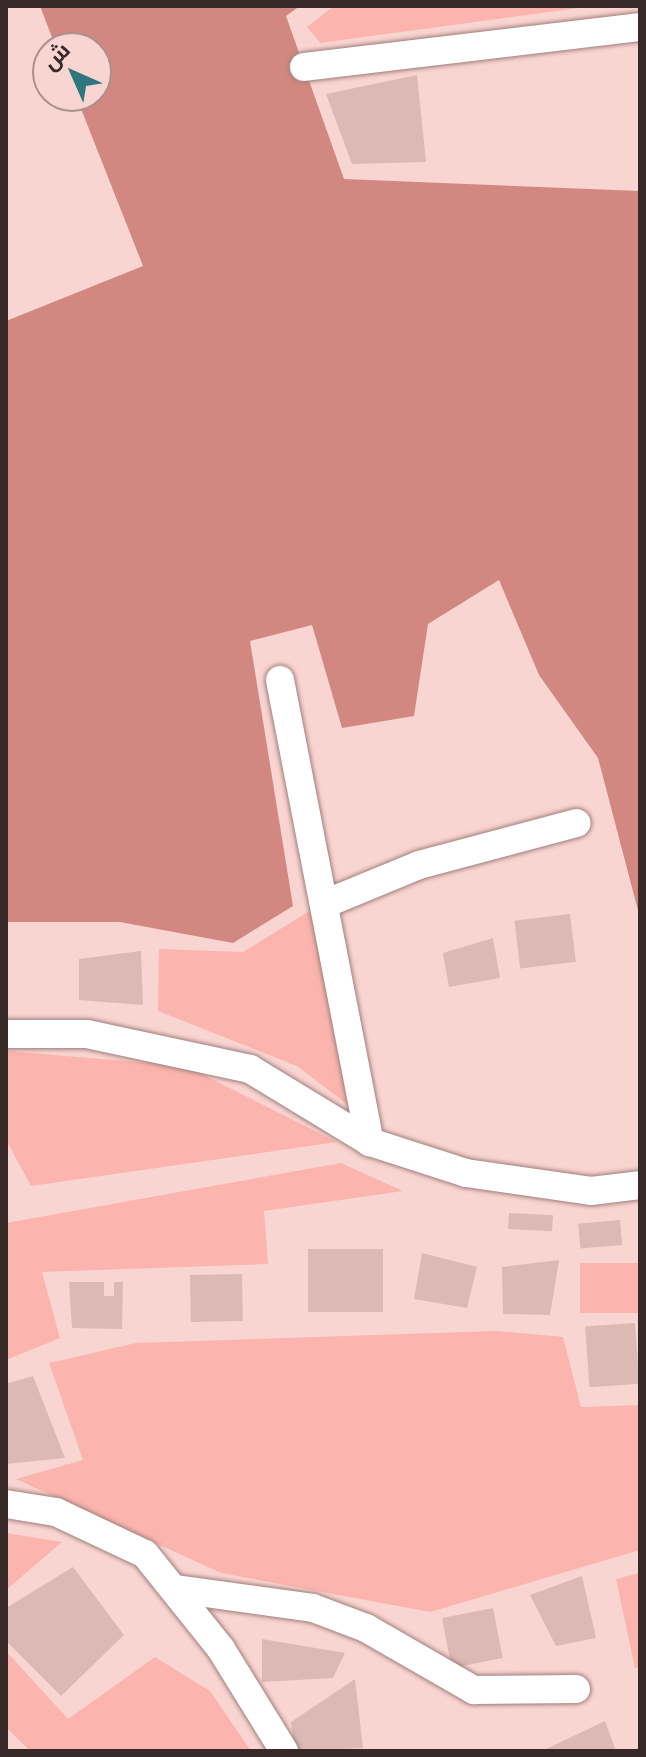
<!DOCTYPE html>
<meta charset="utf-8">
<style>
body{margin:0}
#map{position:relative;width:646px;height:1757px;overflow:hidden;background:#f9d5d1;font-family:"Alegreya Sans",Cairo,sans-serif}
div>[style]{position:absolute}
.green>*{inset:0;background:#fbb5ae;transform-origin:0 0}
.forest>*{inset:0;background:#d28881}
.building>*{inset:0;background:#dcb9b5;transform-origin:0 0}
.roads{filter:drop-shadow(0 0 2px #a07f7b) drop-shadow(0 0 2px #a07f7b)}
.minor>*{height:28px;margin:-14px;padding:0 14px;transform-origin:14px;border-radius:14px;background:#fff}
span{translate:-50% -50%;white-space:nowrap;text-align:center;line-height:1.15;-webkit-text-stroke:8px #f9d5d1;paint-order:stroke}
.frame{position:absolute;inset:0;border:8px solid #362927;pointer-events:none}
.north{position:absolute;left:32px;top:32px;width:80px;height:80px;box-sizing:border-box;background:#f9d5d1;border:2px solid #ab908d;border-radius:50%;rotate:315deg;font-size:22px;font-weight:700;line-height:32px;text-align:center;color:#362927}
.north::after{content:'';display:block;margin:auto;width:28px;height:36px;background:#2e777e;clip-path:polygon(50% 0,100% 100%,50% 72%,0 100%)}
</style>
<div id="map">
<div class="green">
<div style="clip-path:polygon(334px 6px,594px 6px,320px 43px,307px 27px)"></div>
<div style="clip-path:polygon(311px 910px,348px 1105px,297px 1066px,158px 1011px,159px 949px,243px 952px)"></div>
<div style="clip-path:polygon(6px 1051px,186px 1066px,337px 1142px,31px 1186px,6px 1140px)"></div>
<div style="clip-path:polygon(341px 1163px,403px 1191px,264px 1211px,268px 1264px,42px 1272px,60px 1338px,6px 1360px,6px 1223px)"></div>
<div style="left:640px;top:1263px;width:50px;height:60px;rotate:90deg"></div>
<div style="clip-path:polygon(496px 1331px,563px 1337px,581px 1407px,640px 1405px,640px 1550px,430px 1612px,221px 1573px,16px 1479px,83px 1460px,49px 1363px,136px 1343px)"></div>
<div style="clip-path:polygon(6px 1533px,62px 1542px,6px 1590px)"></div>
<div style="clip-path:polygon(640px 1573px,640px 1667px,635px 1668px,616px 1579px)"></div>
<div style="clip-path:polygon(6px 1651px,68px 1719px,155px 1657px,210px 1691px,251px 1751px,30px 1751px,6px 1727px)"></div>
</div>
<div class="forest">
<div style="clip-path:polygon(40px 6px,300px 6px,286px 16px,344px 179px,640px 191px,640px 918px,598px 758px,539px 675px,499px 580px,428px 624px,414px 716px,342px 728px,312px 625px,250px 641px,293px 906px,233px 943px,120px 922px,6px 922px,6px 321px,143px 266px,76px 96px,96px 96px,96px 48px,56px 48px)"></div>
</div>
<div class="building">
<div style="clip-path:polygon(417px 75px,426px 162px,352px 164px,326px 94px)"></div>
<div style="left:570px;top:914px;width:48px;height:56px;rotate:83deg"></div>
<div style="clip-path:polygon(493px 938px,500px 978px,449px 987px,443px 953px)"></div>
<div style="clip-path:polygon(141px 951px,143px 1005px,79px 1000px,79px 959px)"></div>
<div style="left:509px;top:1213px;width:44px;height:16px;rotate:3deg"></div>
<div style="left:620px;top:1220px;width:25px;height:42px;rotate:85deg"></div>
<div style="left:308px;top:1249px;width:75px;height:63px"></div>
<div style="clip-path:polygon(422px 1253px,477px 1267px,467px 1308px,414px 1299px)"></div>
<div style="clip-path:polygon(559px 1260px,550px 1315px,503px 1314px,502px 1267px)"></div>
<div style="left:242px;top:1274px;width:47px;height:52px;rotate:89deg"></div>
<div style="clip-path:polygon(69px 1282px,104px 1282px,104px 1296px,114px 1296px,114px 1282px,123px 1282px,122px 1329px,72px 1328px)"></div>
<div style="left:635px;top:1323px;width:61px;height:50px;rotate:86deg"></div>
<div style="clip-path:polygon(33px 1376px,65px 1458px,6px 1464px,6px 1384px)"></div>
<div style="clip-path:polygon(73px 1567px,124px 1635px,61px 1696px,6px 1641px,6px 1608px)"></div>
<div style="clip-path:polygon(582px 1576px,596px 1638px,556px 1646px,530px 1595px)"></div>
<div style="left:493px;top:1608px;width:51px;height:52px;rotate:79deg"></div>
<div style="clip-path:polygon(262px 1639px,345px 1653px,333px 1678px,262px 1682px)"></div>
<div style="clip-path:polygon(355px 1679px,363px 1748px,295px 1751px,291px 1722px)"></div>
<div style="clip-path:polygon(605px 1721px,616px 1751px,542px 1751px)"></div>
</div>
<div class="roads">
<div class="minor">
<div style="left:304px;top:67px;width:338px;rotate:-6.8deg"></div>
<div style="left:280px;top:680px;width:471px;rotate:79deg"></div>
<div style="left:327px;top:903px;width:100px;rotate:-22.4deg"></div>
<div style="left:419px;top:865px;width:163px;rotate:-14.9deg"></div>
<div style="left:6px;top:1034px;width:81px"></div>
<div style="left:87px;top:1034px;width:167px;rotate:12.1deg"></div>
<div style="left:250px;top:1069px;width:140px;rotate:31.3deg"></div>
<div style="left:370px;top:1142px;width:101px;rotate:17.9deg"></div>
<div style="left:466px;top:1173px;width:126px;rotate:8.2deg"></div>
<div style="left:591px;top:1191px;width:49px;rotate:-7deg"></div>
<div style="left:6px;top:1504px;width:51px;rotate:9.1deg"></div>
<div style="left:56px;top:1512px;width:98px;rotate:25.3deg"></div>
<div style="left:145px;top:1554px;width:122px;rotate:51.3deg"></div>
<div style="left:221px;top:1649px;width:120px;rotate:58.3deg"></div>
<div style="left:176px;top:1589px;width:138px;rotate:7.9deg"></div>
<div style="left:313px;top:1608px;width:57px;rotate:20.7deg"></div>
<div style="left:366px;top:1628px;width:125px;rotate:29.9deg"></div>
<div style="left:474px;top:1690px;width:102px;rotate:-0.6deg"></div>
</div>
</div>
<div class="frame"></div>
<div class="north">ش</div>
</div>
